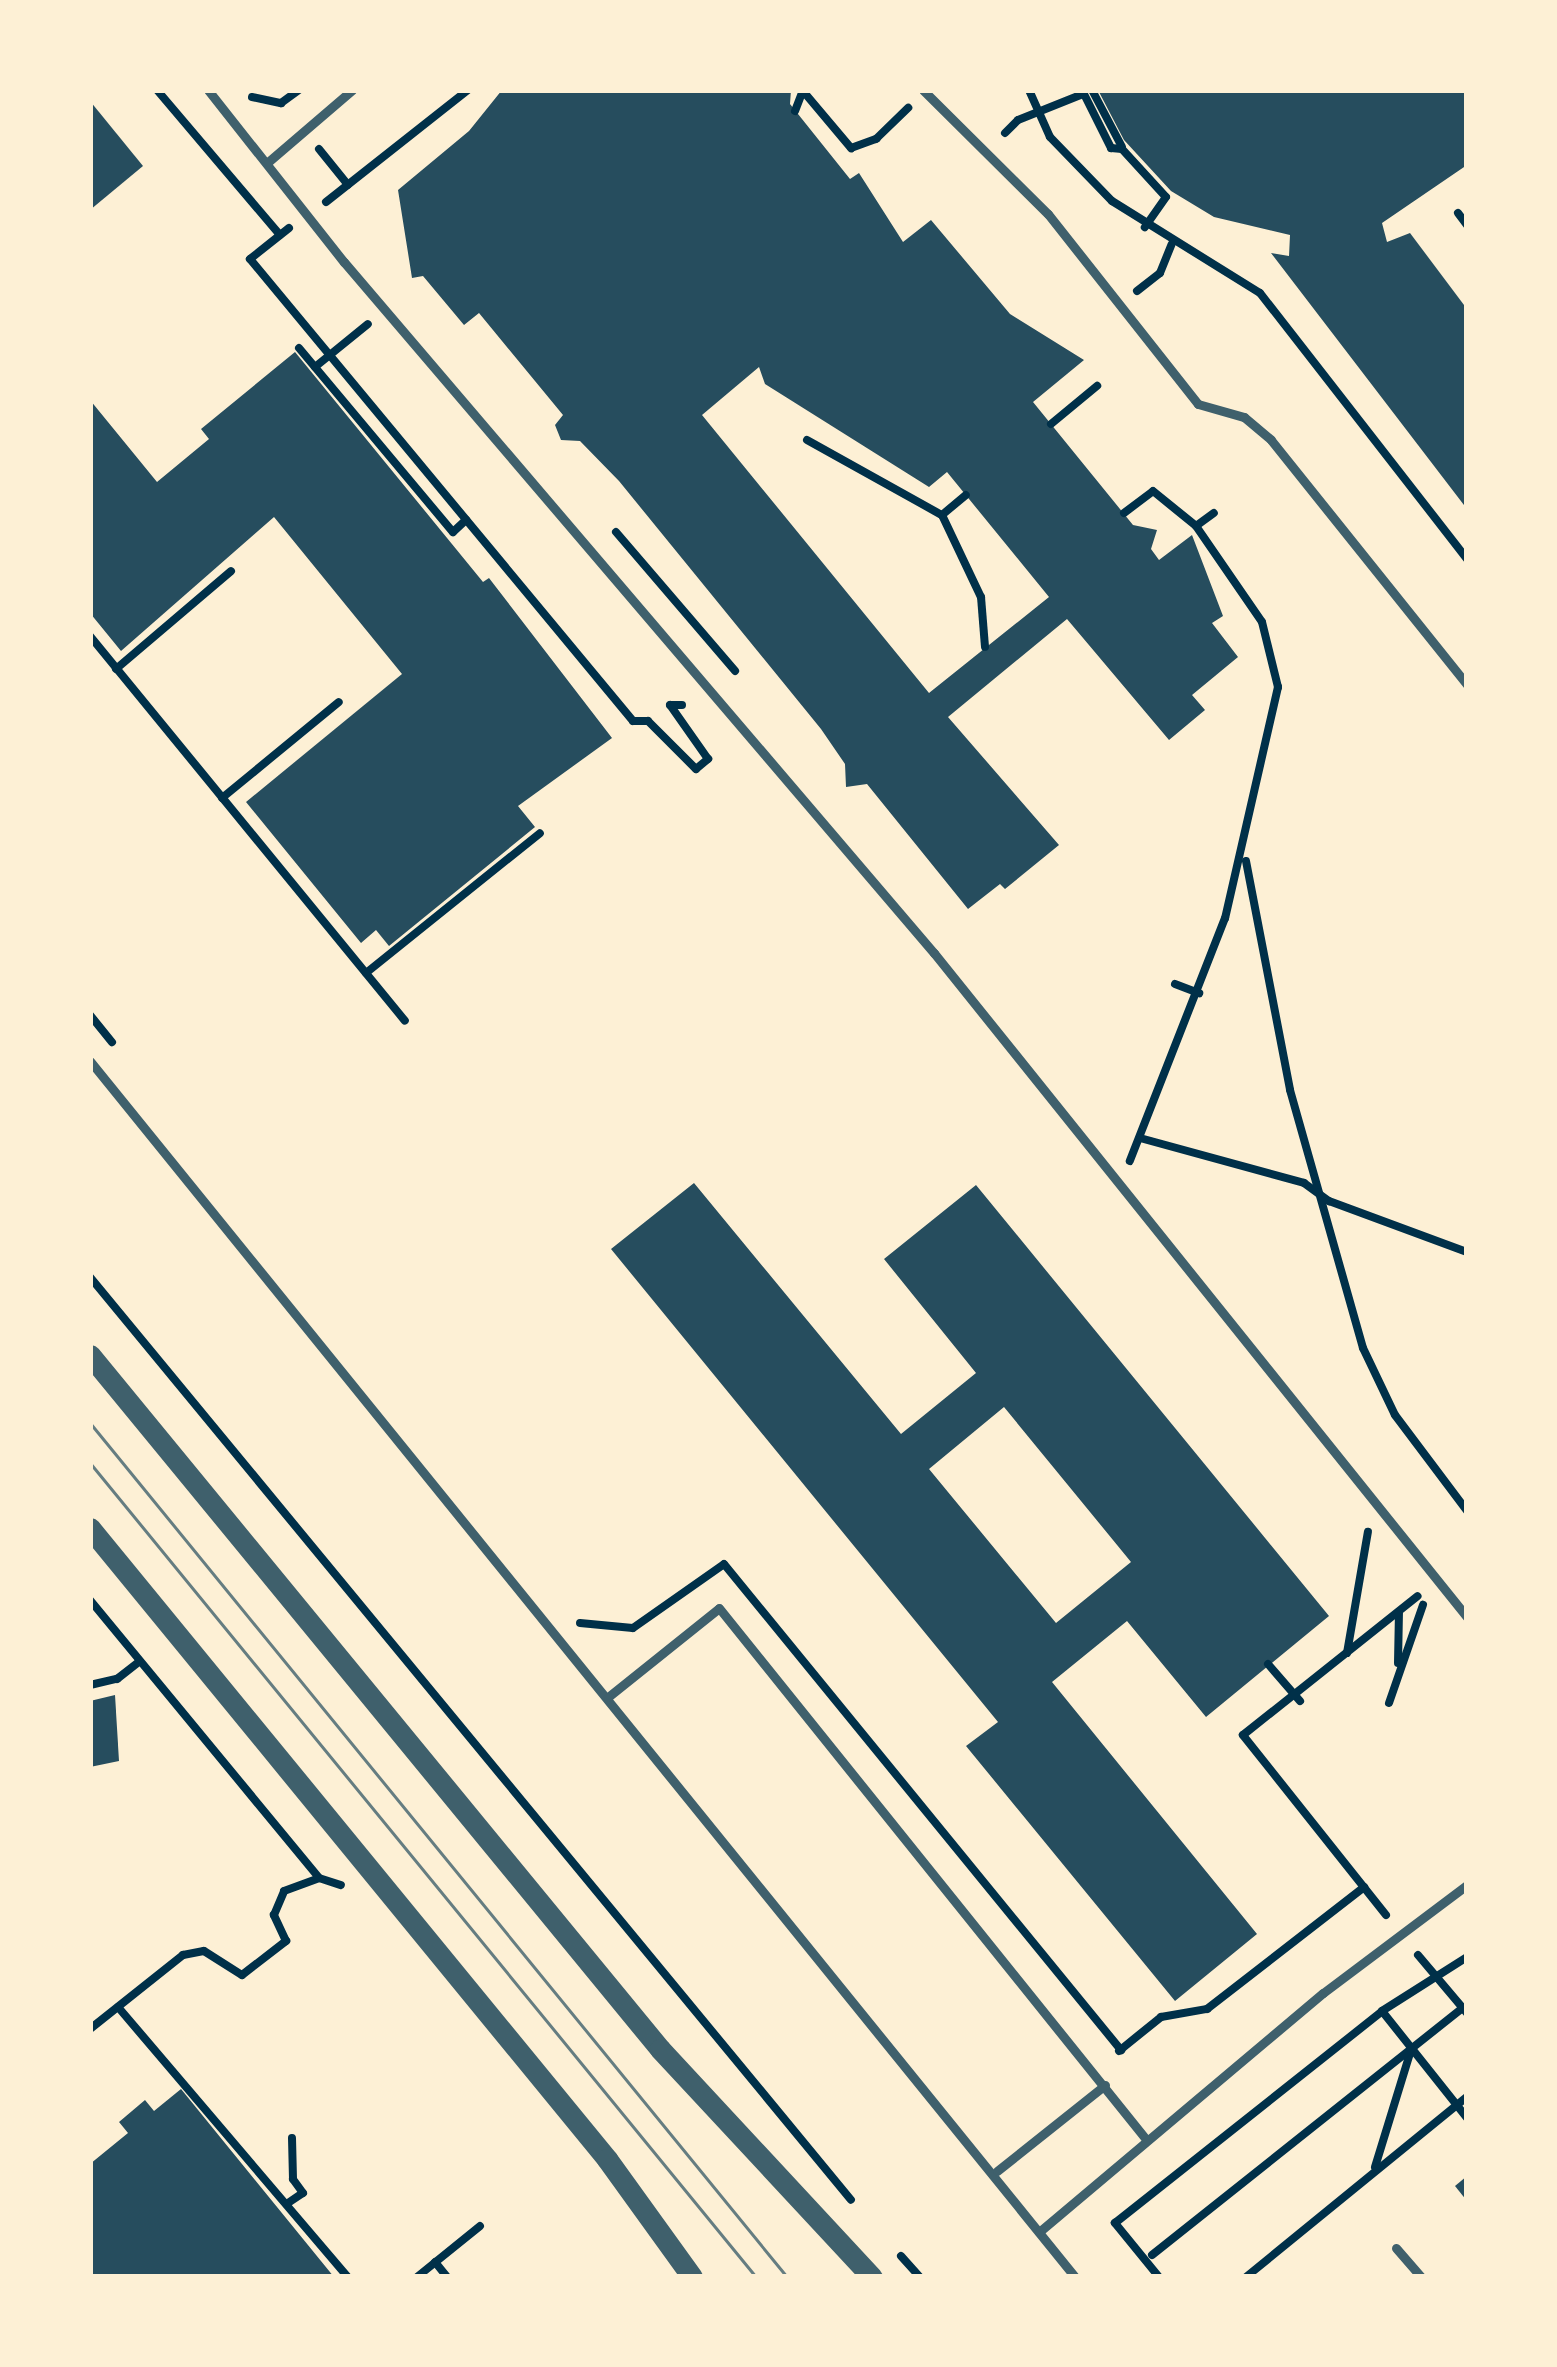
<!DOCTYPE html>
<style>
body{margin:0}
#map{position:relative;width:1557px;height:2367px;overflow:hidden;background:#fdf0d5;font-family:Barlow,sans-serif}
div>[style]{position:absolute}
.building>*{inset:0;background:#264d5e}
.path>*{height:8px;margin:-4px;padding:0 4px;transform-origin:4px;border-radius:4px;background:#003049}
.service>*{height:9px;margin:-4.5px;padding:0 4.5px;transform-origin:4.5px;border-radius:4.5px;background:#3f606c}
.tertiary>*{height:21px;margin:-10.5px;padding:0 10.5px;transform-origin:10.5px;border-radius:10.5px;background:#3f606c}
.tram>*{height:3px;margin:-1.5px;padding:0 1.5px;transform-origin:1.5px;border-radius:1.5px;background:#657d81}
span{translate:-50% -50%;white-space:nowrap;text-align:center;line-height:1.15;-webkit-text-stroke:10px #fdf0d5;paint-order:stroke}
.frame{position:absolute;inset:0;border:93px solid #fdf0d5;pointer-events:none}
</style>
<div id="map">
<div class="building">
<div style="clip-path:polygon(evenodd,502px 90px,791px 90px,790px 104px,850px 179px,859px 173px,903px 242px,931px 220px,1010px 314px,1084px 360px,1033px 402px,1133px 525px,1157px 530px,1151px 549px,1159px 560px,1192px 535px,1223px 616px,1212px 623px,1238px 657px,1192px 695px,1205px 710px,1169px 740px,1067px 619px,948px 717px,1059px 845px,1005px 889px,1000px 884px,968px 909px,867px 784px,846px 787px,845px 764px,821px 729px,619px 481px,580px 441px,561px 440px,555px 425px,563px 415px,479px 313px,464px 325px,423px 276px,412px 278px,398px 190px,469px 131px,502px 90px,759px 367px,765px 384px,929px 487px,947px 472px,1049px 597px,929px 693px,702px 415px,759px 367px)"></div>
<div style="clip-path:polygon(1098px 90px,1467px 90px,1467px 165px,1382px 223px,1387px 242px,1410px 233px,1467px 309px,1467px 509px,1271px 253px,1289px 256px,1290px 235px,1214px 217px,1171px 191px,1124px 140px)"></div>
<div style="clip-path:polygon(90px 101px,143px 166px,90px 210px)"></div>
<div style="clip-path:polygon(295px 352px,483px 582px,489px 578px,612px 738px,518px 806px,535px 827px,389px 946px,376px 930px,361px 943px,246px 802px,402px 674px,274px 517px,121px 651px,90px 613px,90px 400px,157px 482px,209px 439px,201px 429px)"></div>
<div style="clip-path:polygon(evenodd,694px 1183px,901px 1434px,976px 1373px,884px 1259px,976px 1185px,1329px 1616px,1206px 1717px,1127px 1621px,1052px 1682px,1257px 1934px,1175px 2001px,966px 1746px,998px 1722px,611px 1249px,694px 1183px,1004px 1407px,1131px 1562px,1056px 1623px,929px 1469px,1004px 1407px)"></div>
<div style="clip-path:polygon(115px 1695px,119px 1761px,90px 1767px,90px 1701px)"></div>
<div style="clip-path:polygon(181px 2089px,334px 2277px,90px 2277px,90px 2164px,128px 2133px,119px 2122px,145px 2100px,154px 2111px)"></div>
<div style="clip-path:polygon(1467px 2176px,1467px 2201px,1455px 2186px)"></div>
</div>
<div class="path">
<div style="left:157px;top:90px;width:190px;rotate:49.7deg"></div>
<div style="left:1029px;top:90px;width:51px;rotate:65.9deg"></div>
<div style="left:1050px;top:137px;width:89px;rotate:45.9deg"></div>
<div style="left:1112px;top:201px;width:174px;rotate:31.9deg"></div>
<div style="left:1260px;top:293px;width:337px;rotate:52.1deg"></div>
<div style="left:1082px;top:90px;width:65px;rotate:63.4deg"></div>
<div style="left:1111px;top:148px;width:11px;rotate:5deg"></div>
<div style="left:1122px;top:149px;width:65px;rotate:47.5deg"></div>
<div style="left:1166px;top:197px;width:37px;rotate:125deg"></div>
<div style="left:1092px;top:90px;width:64px;rotate:62.2deg"></div>
<div style="left:803px;top:91px;width:75px;rotate:49.9deg"></div>
<div style="left:851px;top:148px;width:27px;rotate:-20deg"></div>
<div style="left:876px;top:139px;width:45px;rotate:-44.1deg"></div>
<div style="left:252px;top:97px;width:30px;rotate:12deg"></div>
<div style="left:281px;top:103px;width:22px;rotate:-36deg"></div>
<div style="left:795px;top:111px;width:22px;rotate:-69deg"></div>
<div style="left:1005px;top:133px;width:18px;rotate:-45deg"></div>
<div style="left:1018px;top:120px;width:70px;rotate:-21.8deg"></div>
<div style="left:319px;top:149px;width:46px;rotate:51.1deg"></div>
<div style="left:326px;top:202px;width:181px;rotate:-38.3deg"></div>
<div style="left:1458px;top:213px;width:15px;rotate:53deg"></div>
<div style="left:289px;top:228px;width:50px;rotate:141.5deg"></div>
<div style="left:250px;top:259px;width:600px;rotate:50.34deg"></div>
<div style="left:633px;top:721px;width:15px"></div>
<div style="left:648px;top:721px;width:68px;rotate:45deg"></div>
<div style="left:696px;top:769px;width:16px;rotate:-40deg"></div>
<div style="left:708px;top:759px;width:66px;rotate:-125.1deg"></div>
<div style="left:670px;top:705px;width:12px"></div>
<div style="left:1137px;top:291px;width:29px;rotate:-38deg"></div>
<div style="left:1160px;top:273px;width:31px;rotate:-68deg"></div>
<div style="left:299px;top:348px;width:240px;rotate:50.1deg"></div>
<div style="left:453px;top:532px;width:18px;rotate:-43deg"></div>
<div style="left:315px;top:367px;width:68px;rotate:-39.1deg"></div>
<div style="left:1051px;top:424px;width:60px;rotate:-39.6deg"></div>
<div style="left:807px;top:440px;width:154px;rotate:29.1deg"></div>
<div style="left:942px;top:515px;width:91px;rotate:64.6deg"></div>
<div style="left:981px;top:597px;width:50px;rotate:85.4deg"></div>
<div style="left:1124px;top:513px;width:36px;rotate:-37deg"></div>
<div style="left:1153px;top:491px;width:55px;rotate:39.1deg"></div>
<div style="left:1196px;top:526px;width:116px;rotate:55.5deg"></div>
<div style="left:1262px;top:622px;width:67px;rotate:76.2deg"></div>
<div style="left:1278px;top:687px;width:237px;rotate:102.9deg"></div>
<div style="left:1225px;top:918px;width:261px;rotate:111.4deg"></div>
<div style="left:942px;top:515px;width:31px;rotate:-40deg"></div>
<div style="left:1196px;top:526px;width:22px;rotate:-36deg"></div>
<div style="left:616px;top:532px;width:183px;rotate:49.4deg"></div>
<div style="left:90px;top:636px;width:497px;rotate:50.7deg"></div>
<div style="left:116px;top:669px;width:151px;rotate:-40.4deg"></div>
<div style="left:222px;top:798px;width:151px;rotate:-39.4deg"></div>
<div style="left:1246px;top:861px;width:233px;rotate:79.1deg"></div>
<div style="left:1290px;top:1090px;width:268px;rotate:74.2deg"></div>
<div style="left:1363px;top:1348px;width:74px;rotate:64.5deg"></div>
<div style="left:1395px;top:1415px;width:120px;rotate:53.1deg"></div>
<div style="left:366px;top:973px;width:223px;rotate:-38.8deg"></div>
<div style="left:1175px;top:984px;width:26px;rotate:21deg"></div>
<div style="left:90px;top:1015px;width:35px;rotate:51deg"></div>
<div style="left:1140px;top:1138px;width:170px;rotate:15.3deg"></div>
<div style="left:1304px;top:1183px;width:31px;rotate:36deg"></div>
<div style="left:1329px;top:1201px;width:147px;rotate:20.3deg"></div>
<div style="left:90px;top:1277px;width:1196px;rotate:50.49deg"></div>
<div style="left:90px;top:1600px;width:360px;rotate:50.5deg"></div>
<div style="left:580px;top:1623px;width:53px;rotate:5.4deg"></div>
<div style="left:633px;top:1628px;width:111px;rotate:-35.1deg"></div>
<div style="left:724px;top:1564px;width:628px;rotate:50.76deg"></div>
<div style="left:1347px;top:1653px;width:123px;rotate:-80.2deg"></div>
<div style="left:1398px;top:1663px;width:51px;rotate:-88.9deg"></div>
<div style="left:1268px;top:1664px;width:49px;rotate:49.1deg"></div>
<div style="left:90px;top:1685px;width:28px;rotate:-13deg"></div>
<div style="left:117px;top:1679px;width:29px;rotate:-38deg"></div>
<div style="left:1389px;top:1703px;width:104px;rotate:-70.9deg"></div>
<div style="left:1386px;top:1915px;width:230px;rotate:-128.5deg"></div>
<div style="left:1243px;top:1735px;width:223px;rotate:-38.5deg"></div>
<div style="left:1418px;top:1955px;width:76px;rotate:49.8deg"></div>
<div style="left:118px;top:2007px;width:355px;rotate:49.6deg"></div>
<div style="left:1382px;top:2011px;width:137px;rotate:51.5deg"></div>
<div style="left:90px;top:2029px;width:119px;rotate:-38.5deg"></div>
<div style="left:183px;top:1955px;width:21px;rotate:-11deg"></div>
<div style="left:204px;top:1951px;width:45px;rotate:32.3deg"></div>
<div style="left:242px;top:1975px;width:56px;rotate:-37.7deg"></div>
<div style="left:286px;top:1941px;width:29px;rotate:-115deg"></div>
<div style="left:274px;top:1915px;width:26px;rotate:-67deg"></div>
<div style="left:284px;top:1891px;width:37px;rotate:-20deg"></div>
<div style="left:319px;top:1878px;width:23px;rotate:18deg"></div>
<div style="left:1119px;top:2051px;width:54px;rotate:-39deg"></div>
<div style="left:1161px;top:2017px;width:47px;rotate:-9.9deg"></div>
<div style="left:1207px;top:2009px;width:199px;rotate:-37.8deg"></div>
<div style="left:1375px;top:2167px;width:122px;rotate:-72.9deg"></div>
<div style="left:288px;top:2203px;width:18px;rotate:-34deg"></div>
<div style="left:303px;top:2193px;width:17px;rotate:-126deg"></div>
<div style="left:293px;top:2179px;width:41px;rotate:-91.4deg"></div>
<div style="left:1152px;top:2255px;width:397px;rotate:-38.5deg"></div>
<div style="left:901px;top:2256px;width:28px;rotate:48deg"></div>
<div style="left:435px;top:2262px;width:19px;rotate:51deg"></div>
<div style="left:417px;top:2277px;width:81px;rotate:-39deg"></div>
<div style="left:1159px;top:2277px;width:70px;rotate:-129.2deg"></div>
<div style="left:1115px;top:2223px;width:341px;rotate:-38.4deg"></div>
<div style="left:1382px;top:2011px;width:101px;rotate:-32.4deg"></div>
<div style="left:1246px;top:2277px;width:285px;rotate:-39.2deg"></div>
</div>
<div class="service">
<div style="left:208px;top:90px;width:219px;rotate:51.7deg"></div>
<div style="left:344px;top:262px;width:909px;rotate:49.51deg"></div>
<div style="left:934px;top:953px;width:851px;rotate:51.25deg"></div>
<div style="left:923px;top:90px;width:176px;rotate:44.8deg"></div>
<div style="left:1048px;top:214px;width:242px;rotate:51.7deg"></div>
<div style="left:1198px;top:404px;width:48px;rotate:15.8deg"></div>
<div style="left:1244px;top:417px;width:35px;rotate:40deg"></div>
<div style="left:1271px;top:440px;width:314px;rotate:51.3deg"></div>
<div style="left:268px;top:162px;width:111px;rotate:-40.6deg"></div>
<div style="left:90px;top:1061px;width:1565px;rotate:50.99deg"></div>
<div style="left:608px;top:1697px;width:142px;rotate:-38.7deg"></div>
<div style="left:719px;top:1608px;width:680px;rotate:51.21deg"></div>
<div style="left:997px;top:2171px;width:138px;rotate:-38.5deg"></div>
<div style="left:1039px;top:2232px;width:371px;rotate:-40.1deg"></div>
<div style="left:1323px;top:1993px;width:180px;rotate:-36.9deg"></div>
<div style="left:1396px;top:2248px;width:38px;rotate:49deg"></div>
</div>
<div class="tertiary">
<div style="left:90px;top:1355px;width:898px;rotate:50.6deg"></div>
<div style="left:660px;top:2049px;width:311px;rotate:47.1deg"></div>
<div style="left:90px;top:1528px;width:816px;rotate:50.67deg"></div>
<div style="left:607px;top:2159px;width:145px;rotate:54.2deg"></div>
</div>
<div class="tram">
<div style="left:90px;top:1423px;width:1102px;rotate:50.78deg"></div>
<div style="left:90px;top:1463px;width:1052px;rotate:50.71deg"></div>
</div>
<div class="frame"></div>
</div>
